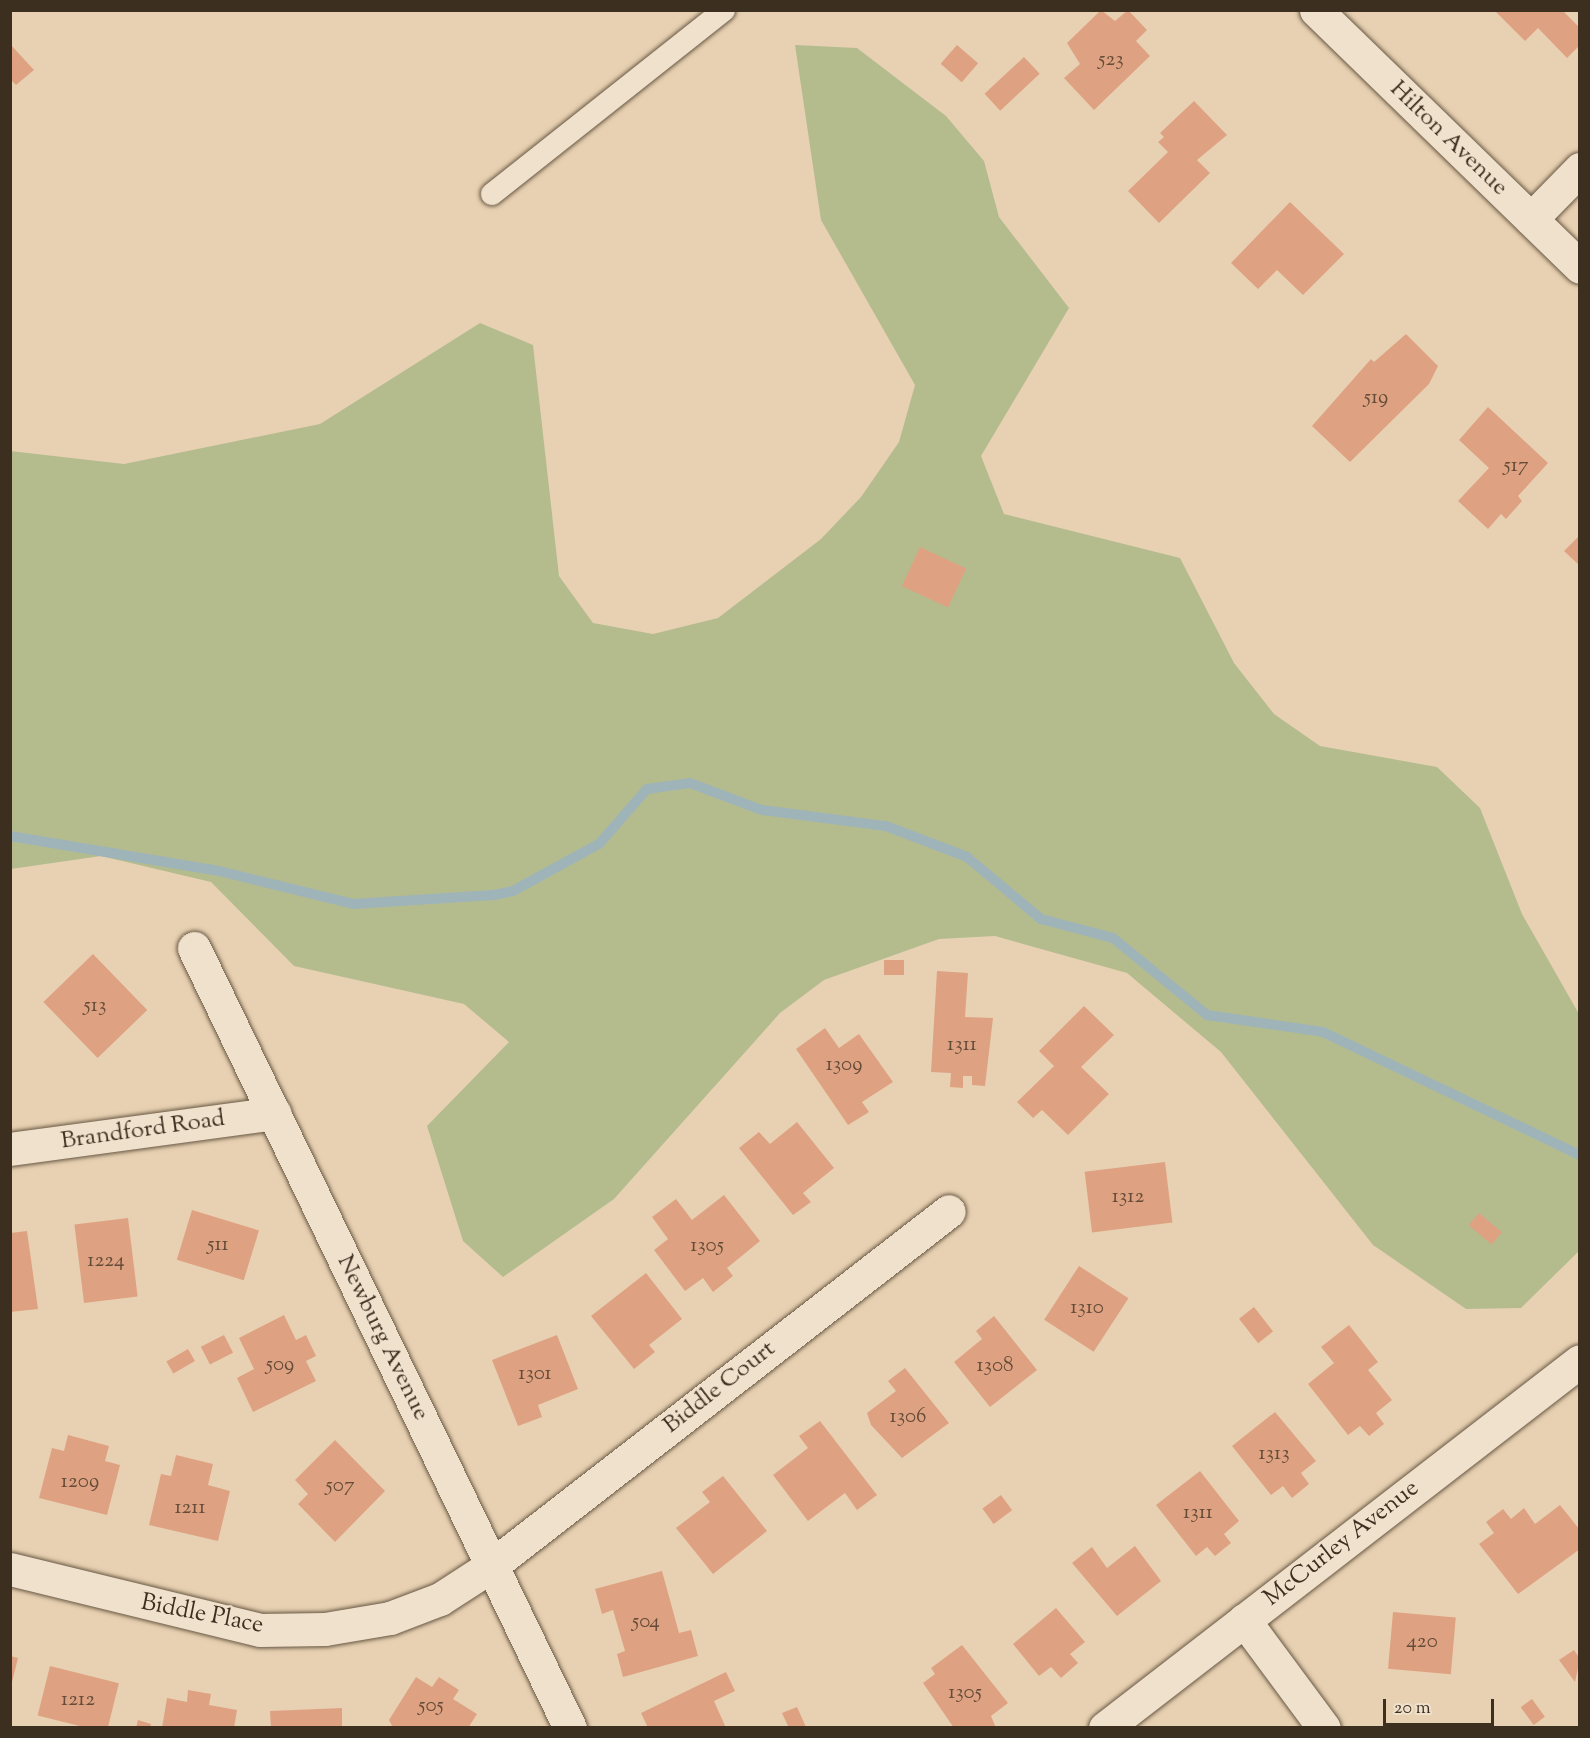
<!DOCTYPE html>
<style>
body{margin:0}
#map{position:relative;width:1590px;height:1738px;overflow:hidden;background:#e8d1b2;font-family:"Sorts Mill Goudy",serif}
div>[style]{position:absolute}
.green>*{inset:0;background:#b4bc8e}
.stream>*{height:10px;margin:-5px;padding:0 5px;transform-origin:5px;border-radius:5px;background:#9eb4b9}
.building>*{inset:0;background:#dea282;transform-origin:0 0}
.roads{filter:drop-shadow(0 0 2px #685844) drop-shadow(0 0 2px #685844)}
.service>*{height:22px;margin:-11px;padding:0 11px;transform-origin:11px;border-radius:11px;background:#f0e1cd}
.minor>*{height:33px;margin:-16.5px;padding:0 16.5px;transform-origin:16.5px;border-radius:16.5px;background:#f0e1cd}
span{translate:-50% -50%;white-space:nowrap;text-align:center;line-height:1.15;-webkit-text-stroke:4.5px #f0e1cd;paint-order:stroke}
.number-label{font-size:21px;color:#654c38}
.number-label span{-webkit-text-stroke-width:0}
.street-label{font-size:24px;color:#3d2f1f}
.frame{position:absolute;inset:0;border:12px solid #3d2f1f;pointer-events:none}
.scale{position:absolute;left:1383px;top:1699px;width:111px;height:27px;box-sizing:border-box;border:3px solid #3d2f1f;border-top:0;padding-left:8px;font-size:18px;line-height:21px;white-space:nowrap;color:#3d2f1f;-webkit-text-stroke:4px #f0e1cd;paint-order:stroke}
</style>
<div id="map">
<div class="green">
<div style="clip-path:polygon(795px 45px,857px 48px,946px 116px,984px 161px,999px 217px,1069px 308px,981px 456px,1004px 514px,1180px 558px,1234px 663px,1274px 714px,1320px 746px,1437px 767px,1480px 808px,1522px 914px,1579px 1014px,1579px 1251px,1521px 1308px,1466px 1309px,1373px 1245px,1221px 1052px,1127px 973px,995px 936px,939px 939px,824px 980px,780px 1013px,614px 1199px,503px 1277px,463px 1241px,427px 1126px,509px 1042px,464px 1004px,294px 966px,211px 882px,101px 856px,11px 869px,10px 451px,124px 464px,320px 424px,480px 323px,533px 345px,559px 576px,593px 623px,653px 634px,718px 618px,821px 539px,861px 497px,899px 442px,915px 385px,821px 220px)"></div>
</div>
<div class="stream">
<div style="left:10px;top:836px;width:212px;rotate:9.5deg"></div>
<div style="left:219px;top:871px;width:138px;rotate:13.8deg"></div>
<div style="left:353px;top:904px;width:141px;rotate:-3.7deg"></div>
<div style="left:494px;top:895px;width:19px;rotate:-12deg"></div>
<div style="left:513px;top:891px;width:98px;rotate:-28.7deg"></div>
<div style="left:599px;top:844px;width:73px;rotate:-48.9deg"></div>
<div style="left:647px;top:789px;width:43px;rotate:-7.9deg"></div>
<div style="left:690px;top:783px;width:77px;rotate:20.6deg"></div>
<div style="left:762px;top:810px;width:125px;rotate:7.4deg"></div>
<div style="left:886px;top:826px;width:87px;rotate:20.9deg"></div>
<div style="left:967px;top:857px;width:97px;rotate:40deg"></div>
<div style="left:1041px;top:919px;width:74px;rotate:14.8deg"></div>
<div style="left:1113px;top:938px;width:122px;rotate:39.3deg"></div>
<div style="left:1207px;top:1015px;width:117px;rotate:8.3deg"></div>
<div style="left:1323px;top:1032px;width:285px;rotate:25.6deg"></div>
</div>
<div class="building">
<div style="clip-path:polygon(1101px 10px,1115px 21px,1128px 10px,1147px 30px,1136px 41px,1150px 56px,1094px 110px,1064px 78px,1080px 64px,1067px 43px)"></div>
<div style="clip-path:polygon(1494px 10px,1562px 10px,1580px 28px,1580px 45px,1567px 58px,1538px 28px,1525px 41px)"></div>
<div style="clip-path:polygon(10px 44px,34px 70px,16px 85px,10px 79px)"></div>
<div style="left:957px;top:45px;width:28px;height:25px;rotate:41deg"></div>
<div style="left:1024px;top:57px;width:23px;height:54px;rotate:47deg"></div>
<div style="clip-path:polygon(1194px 101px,1227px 135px,1197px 160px,1210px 173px,1159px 223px,1128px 191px,1168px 152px,1158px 142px,1164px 137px,1160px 133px)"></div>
<div style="clip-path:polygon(1290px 202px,1344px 254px,1303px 295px,1277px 270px,1258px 289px,1231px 263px)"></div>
<div style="clip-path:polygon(1406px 334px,1438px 366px,1429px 384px,1350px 462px,1312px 426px,1371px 359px,1374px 362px)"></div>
<div style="clip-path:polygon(1488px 407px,1548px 463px,1518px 496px,1522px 501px,1506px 519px,1501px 514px,1488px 529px,1458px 501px,1489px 468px,1459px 440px)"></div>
<div style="clip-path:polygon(1580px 535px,1580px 566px,1564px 551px)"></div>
<div style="left:920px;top:547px;width:51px;height:43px;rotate:25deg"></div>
<div style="left:93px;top:954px;width:78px;height:69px;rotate:46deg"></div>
<div style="left:884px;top:960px;width:20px;height:15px"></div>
<div style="clip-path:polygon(937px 971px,968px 973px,965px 1017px,993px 1018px,985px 1086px,972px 1085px,972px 1076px,963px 1076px,963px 1088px,950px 1087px,951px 1073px,931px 1072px)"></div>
<div style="clip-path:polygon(1084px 1006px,1114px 1035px,1081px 1067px,1109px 1094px,1068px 1135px,1042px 1110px,1033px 1118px,1017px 1102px,1054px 1066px,1039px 1051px)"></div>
<div style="clip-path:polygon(825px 1028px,839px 1048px,859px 1034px,893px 1082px,862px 1102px,869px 1112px,848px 1125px,796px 1049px)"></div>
<div style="clip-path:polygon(797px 1122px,834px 1168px,803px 1193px,811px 1202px,793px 1215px,739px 1148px,759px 1132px,770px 1144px)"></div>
<div style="left:1165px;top:1162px;width:61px;height:81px;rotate:83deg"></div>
<div style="clip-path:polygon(724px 1195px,760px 1241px,727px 1268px,733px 1276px,713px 1292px,703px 1278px,685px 1291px,654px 1250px,668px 1239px,652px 1217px,676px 1199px,692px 1220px)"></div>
<div style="left:192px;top:1210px;width:70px;height:52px;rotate:17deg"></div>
<div style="left:1479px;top:1213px;width:30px;height:16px;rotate:40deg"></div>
<div style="left:128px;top:1218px;width:79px;height:54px;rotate:83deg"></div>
<div style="clip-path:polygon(27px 1231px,38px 1309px,10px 1312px,10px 1233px)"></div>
<div style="left:1079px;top:1266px;width:59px;height:64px;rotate:33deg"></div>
<div style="clip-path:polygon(646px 1273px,682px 1319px,649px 1345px,655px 1352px,634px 1369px,591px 1316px)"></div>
<div style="left:1254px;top:1307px;width:31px;height:19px;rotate:52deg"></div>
<div style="clip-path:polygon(284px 1315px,296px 1340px,306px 1335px,316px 1356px,306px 1361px,316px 1381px,253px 1412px,237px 1378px,254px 1369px,239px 1338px)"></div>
<div style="clip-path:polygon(994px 1316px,1037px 1370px,990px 1407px,954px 1362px,982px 1339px,976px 1331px)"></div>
<div style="clip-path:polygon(1349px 1325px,1378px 1362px,1368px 1370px,1392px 1400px,1376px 1413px,1384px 1424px,1369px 1436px,1360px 1426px,1348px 1435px,1308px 1384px,1334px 1363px,1321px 1347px)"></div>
<div style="left:224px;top:1335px;width:20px;height:26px;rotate:63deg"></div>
<div style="clip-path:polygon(557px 1335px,578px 1389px,538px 1405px,542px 1417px,518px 1426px,492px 1360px)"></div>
<div style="left:188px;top:1349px;width:14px;height:25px;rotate:60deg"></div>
<div style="clip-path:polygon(905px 1368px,949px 1423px,902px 1458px,871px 1425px,867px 1413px,896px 1391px,888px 1381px)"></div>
<div style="clip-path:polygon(1275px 1412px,1316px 1461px,1301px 1473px,1309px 1484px,1292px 1498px,1283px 1486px,1271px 1495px,1232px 1446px)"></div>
<div style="clip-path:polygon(820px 1421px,877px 1495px,857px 1510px,845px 1493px,808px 1521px,773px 1475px,808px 1448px,799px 1436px)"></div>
<div style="clip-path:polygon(68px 1435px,109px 1446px,105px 1461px,120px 1465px,107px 1515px,39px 1498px,52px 1448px,64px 1451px)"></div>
<div style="clip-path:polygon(335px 1440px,385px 1491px,335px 1542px,298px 1504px,308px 1494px,295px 1480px)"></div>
<div style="clip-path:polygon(176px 1455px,213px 1464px,208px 1485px,230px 1491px,218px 1541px,149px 1525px,161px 1474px,171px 1476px)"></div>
<div style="clip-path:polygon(1200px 1471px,1239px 1521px,1224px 1534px,1231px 1543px,1215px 1556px,1207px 1547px,1196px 1556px,1156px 1505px)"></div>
<div style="clip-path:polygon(723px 1476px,767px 1531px,713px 1574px,676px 1528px,710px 1502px,702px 1492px)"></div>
<div style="left:1001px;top:1495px;width:19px;height:23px;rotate:54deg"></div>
<div style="clip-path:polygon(1560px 1505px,1580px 1530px,1580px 1549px,1518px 1594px,1479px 1544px,1494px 1533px,1486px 1522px,1503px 1509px,1511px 1519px,1524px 1508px,1535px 1524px)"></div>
<div style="clip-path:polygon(1135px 1546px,1161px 1581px,1117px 1616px,1072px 1563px,1092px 1547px,1107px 1568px)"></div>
<div style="clip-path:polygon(662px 1571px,679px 1633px,691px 1630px,698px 1656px,623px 1677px,617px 1654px,625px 1651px,613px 1610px,602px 1614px,595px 1589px)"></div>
<div style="clip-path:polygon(1056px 1608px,1085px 1642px,1070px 1654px,1078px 1663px,1061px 1678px,1051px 1667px,1039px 1676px,1013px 1644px)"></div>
<div style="left:1393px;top:1612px;width:63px;height:57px;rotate:5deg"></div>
<div style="clip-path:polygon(962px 1645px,1008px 1703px,991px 1716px,996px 1728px,954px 1728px,923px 1683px,935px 1674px,931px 1668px)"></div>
<div style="clip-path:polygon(1574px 1650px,1580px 1659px,1575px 1682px,1559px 1660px)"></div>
<div style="clip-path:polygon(10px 1656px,18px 1658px,11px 1686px,10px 1686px)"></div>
<div style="left:50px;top:1666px;width:71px;height:51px;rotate:14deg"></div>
<div style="clip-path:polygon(726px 1672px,735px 1691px,714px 1701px,726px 1728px,648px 1728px,641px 1713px)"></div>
<div style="clip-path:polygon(416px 1677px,432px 1687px,439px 1677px,459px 1690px,453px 1699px,477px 1714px,468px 1728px,393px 1728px,389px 1720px)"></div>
<div style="clip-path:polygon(188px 1690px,211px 1694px,209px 1705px,237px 1710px,234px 1728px,162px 1728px,167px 1698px,187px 1702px)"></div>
<div style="left:1532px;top:1699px;width:22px;height:14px;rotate:54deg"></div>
<div style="clip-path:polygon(797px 1707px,806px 1727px,805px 1728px,789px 1728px,782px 1713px)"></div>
<div style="clip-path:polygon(342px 1708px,342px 1728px,271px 1728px,270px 1711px)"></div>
<div style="clip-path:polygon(138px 1720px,151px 1724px,150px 1728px,136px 1728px)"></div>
</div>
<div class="roads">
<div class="service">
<div style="left:492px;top:194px;width:296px;rotate:-38.4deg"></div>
</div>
<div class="minor">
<div style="left:1316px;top:10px;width:368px;rotate:44.2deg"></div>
<div style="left:1531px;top:219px;width:70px;rotate:-45.6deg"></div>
<div style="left:194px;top:948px;width:866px;rotate:64.26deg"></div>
<div style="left:10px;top:1149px;width:267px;rotate:-7.7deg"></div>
<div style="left:10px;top:1569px;width:257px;rotate:13.7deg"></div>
<div style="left:260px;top:1630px;width:65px;rotate:-0.9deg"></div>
<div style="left:325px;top:1629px;width:66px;rotate:-9.6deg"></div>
<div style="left:390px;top:1618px;width:53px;rotate:-20.8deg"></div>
<div style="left:440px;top:1599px;width:61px;rotate:-32.9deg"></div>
<div style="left:491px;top:1566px;width:579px;rotate:-37.78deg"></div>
<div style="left:1244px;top:1620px;width:134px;rotate:53.5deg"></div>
<div style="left:1105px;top:1728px;width:600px;rotate:-37.69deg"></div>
</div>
</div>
<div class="number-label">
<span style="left:1111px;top:60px">523</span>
<span style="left:1376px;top:398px">519</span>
<span style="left:1516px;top:466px">517</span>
<span style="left:95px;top:1006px">513</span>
<span style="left:962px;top:1045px">1311</span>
<span style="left:844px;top:1065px">1309</span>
<span style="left:1128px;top:1197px">1312</span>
<span style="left:218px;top:1245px">511</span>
<span style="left:707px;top:1246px">1305</span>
<span style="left:106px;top:1261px">1224</span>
<span style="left:1087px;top:1308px">1310</span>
<span style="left:280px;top:1365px">509</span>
<span style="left:995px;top:1366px">1308</span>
<span style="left:535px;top:1374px">1301</span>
<span style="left:908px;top:1417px">1306</span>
<span style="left:1274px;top:1454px">1313</span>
<span style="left:80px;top:1482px">1209</span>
<span style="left:340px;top:1486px">507</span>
<span style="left:190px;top:1508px">1211</span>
<span style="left:1198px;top:1513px">1311</span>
<span style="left:646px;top:1622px">504</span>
<span style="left:1422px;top:1642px">420</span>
<span style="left:965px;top:1693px">1305</span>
<span style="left:78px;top:1700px">1212</span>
<span style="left:431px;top:1706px">505</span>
</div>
<div class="street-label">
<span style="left:1448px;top:139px;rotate:44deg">Hilton Avenue</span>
<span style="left:143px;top:1131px;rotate:-8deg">Brandford Road</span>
<span style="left:382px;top:1338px;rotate:64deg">Newburg Avenue</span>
<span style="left:720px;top:1388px;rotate:-38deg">Biddle Court</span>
<span style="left:1342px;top:1544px;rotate:-38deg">McCurley Avenue</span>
<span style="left:202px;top:1615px;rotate:11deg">Biddle Place</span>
</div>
<div class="frame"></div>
<div class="scale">20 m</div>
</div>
